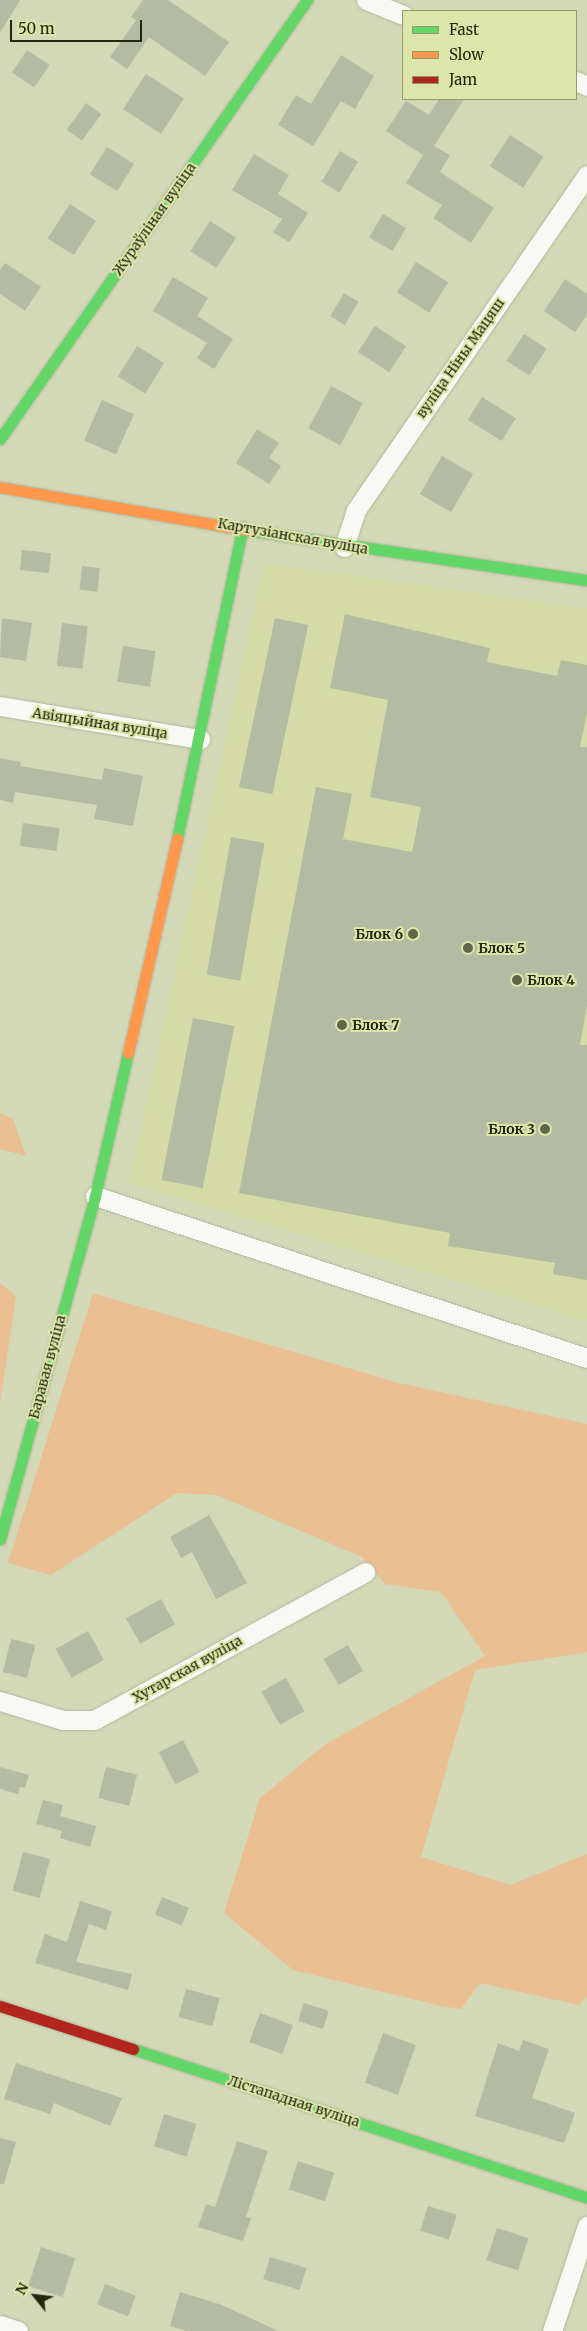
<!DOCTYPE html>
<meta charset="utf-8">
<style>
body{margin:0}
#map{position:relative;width:587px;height:2331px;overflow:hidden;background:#d3d8b7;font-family:Merriweather,serif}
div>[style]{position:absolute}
.built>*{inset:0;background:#d4dba6}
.green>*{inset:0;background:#eabf92}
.building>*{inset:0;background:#b3bba2;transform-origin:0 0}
.roads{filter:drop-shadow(0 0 1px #b1b59a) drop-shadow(0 0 1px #b1b59a)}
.street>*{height:19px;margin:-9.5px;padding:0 9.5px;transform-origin:9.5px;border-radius:9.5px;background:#f8f9f4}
.fast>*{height:11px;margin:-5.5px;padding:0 5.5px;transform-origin:5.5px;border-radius:5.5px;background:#63d668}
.slow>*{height:11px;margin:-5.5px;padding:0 5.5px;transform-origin:5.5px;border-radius:5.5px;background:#ff974d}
.jam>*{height:11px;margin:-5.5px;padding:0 5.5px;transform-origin:5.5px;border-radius:5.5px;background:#b3261e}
.dots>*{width:14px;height:14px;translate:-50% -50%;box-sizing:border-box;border:2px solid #dde6a9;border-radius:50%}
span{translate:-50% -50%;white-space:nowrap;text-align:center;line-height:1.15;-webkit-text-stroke:4px #dde6a9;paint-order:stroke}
.street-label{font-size:14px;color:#24270f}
.poi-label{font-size:14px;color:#24270f;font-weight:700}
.right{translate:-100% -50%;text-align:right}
.left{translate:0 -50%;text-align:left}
.legend{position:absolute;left:402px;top:10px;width:175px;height:90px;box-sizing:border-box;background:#dde6a9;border:1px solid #939a6b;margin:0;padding:6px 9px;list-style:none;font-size:15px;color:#24270f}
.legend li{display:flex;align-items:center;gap:10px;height:25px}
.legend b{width:25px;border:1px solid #939a6b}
.north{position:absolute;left:10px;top:2271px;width:50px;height:50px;-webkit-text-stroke:4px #dde6a9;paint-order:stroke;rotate:299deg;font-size:14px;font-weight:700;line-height:20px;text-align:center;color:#24270f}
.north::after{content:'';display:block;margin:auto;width:18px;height:22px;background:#24270f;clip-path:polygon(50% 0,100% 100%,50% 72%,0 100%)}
.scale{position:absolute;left:10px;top:20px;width:132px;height:22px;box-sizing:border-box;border:2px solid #24270f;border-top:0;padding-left:6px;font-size:15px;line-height:18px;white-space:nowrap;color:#24270f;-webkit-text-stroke:4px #dde6a9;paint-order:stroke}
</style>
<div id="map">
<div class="built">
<div style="clip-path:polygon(264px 563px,587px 608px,587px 1321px,129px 1183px)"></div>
</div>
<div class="green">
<div style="clip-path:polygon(0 1113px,13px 1119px,26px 1156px,0 1149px)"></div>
<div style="clip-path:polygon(0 1283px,16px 1296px,0 1403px)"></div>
<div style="clip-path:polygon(93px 1293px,399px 1383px,587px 1424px,587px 1652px,475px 1670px,421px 1857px,511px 1885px,587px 1854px,587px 1997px,579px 2005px,480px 1983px,461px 2009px,441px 2006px,293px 1970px,224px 1913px,260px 1798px,326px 1744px,485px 1656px,441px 1592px,385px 1584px,362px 1557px,217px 1495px,177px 1493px,51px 1575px,8px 1563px)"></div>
</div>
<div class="building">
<div style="clip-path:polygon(0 0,20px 0,0 33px)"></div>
<div style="clip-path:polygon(143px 0,168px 0,229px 42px,205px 76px,149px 37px,127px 69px,110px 57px,136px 20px,131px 17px)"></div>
<div style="left:27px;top:50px;width:27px;height:27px;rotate:34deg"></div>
<div style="clip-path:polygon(341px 55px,374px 76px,355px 109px,341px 101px,313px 146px,278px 125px,296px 95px,311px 104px)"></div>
<div style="left:146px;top:74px;width:45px;height:42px;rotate:33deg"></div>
<div style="clip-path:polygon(439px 99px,464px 99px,434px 146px,450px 155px,440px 172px,494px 208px,471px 243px,433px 218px,442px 205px,406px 183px,423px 155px,386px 131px,406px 101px,429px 115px)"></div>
<div style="left:86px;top:103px;width:19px;height:33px;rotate:36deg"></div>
<div style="left:510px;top:135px;width:40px;height:37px;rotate:33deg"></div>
<div style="left:107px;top:147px;width:32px;height:32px;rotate:32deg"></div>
<div style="left:340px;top:151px;width:21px;height:36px;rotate:31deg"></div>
<div style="clip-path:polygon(254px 154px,289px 175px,278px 194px,308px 213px,289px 242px,273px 232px,282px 219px,232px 190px)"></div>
<div style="left:70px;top:204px;width:31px;height:41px;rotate:33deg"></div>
<div style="left:383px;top:214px;width:27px;height:27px;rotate:31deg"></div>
<div style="left:210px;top:221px;width:31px;height:36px;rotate:33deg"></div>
<div style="left:416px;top:262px;width:38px;height:36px;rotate:32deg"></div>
<div style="clip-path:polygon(5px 263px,41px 287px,25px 311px,0 294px,0 270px)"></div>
<div style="clip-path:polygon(173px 277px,208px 298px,197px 316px,233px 339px,214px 369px,197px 358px,207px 343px,153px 311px)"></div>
<div style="clip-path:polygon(565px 279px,587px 294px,587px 315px,575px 332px,544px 311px)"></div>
<div style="left:344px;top:293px;width:17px;height:27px;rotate:31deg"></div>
<div style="left:375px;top:326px;width:37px;height:31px;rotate:33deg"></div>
<div style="left:524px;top:334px;width:27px;height:32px;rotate:33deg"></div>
<div style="left:137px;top:346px;width:32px;height:36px;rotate:32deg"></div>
<div style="left:331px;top:386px;width:36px;height:48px;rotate:28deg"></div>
<div style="left:482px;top:397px;width:40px;height:27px;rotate:32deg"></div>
<div style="left:102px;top:400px;width:35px;height:44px;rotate:24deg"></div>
<div style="clip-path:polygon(257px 429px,279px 443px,269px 458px,281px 466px,269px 484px,236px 463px)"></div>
<div style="left:442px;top:456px;width:36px;height:44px;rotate:30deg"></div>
<div style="left:22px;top:550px;width:29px;height:20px;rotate:6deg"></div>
<div style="left:82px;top:566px;width:18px;height:24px;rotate:6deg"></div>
<div style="clip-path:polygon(345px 614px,490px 648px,487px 662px,557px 676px,561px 660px,587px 665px,587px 713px,580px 747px,587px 747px,587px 1005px,580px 1045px,587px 1045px,587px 1280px,553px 1274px,555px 1263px,448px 1246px,450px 1233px,239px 1193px,316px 787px,352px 794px,343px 839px,412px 852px,421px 807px,370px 797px,388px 700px,330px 688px)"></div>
<div style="clip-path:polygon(2px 618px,32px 623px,26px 661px,0 657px)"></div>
<div style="left:275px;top:618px;width:34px;height:173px;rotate:12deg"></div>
<div style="left:62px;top:623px;width:26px;height:43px;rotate:7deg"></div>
<div style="left:123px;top:646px;width:33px;height:36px;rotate:9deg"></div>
<div style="clip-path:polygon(0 758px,21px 762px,20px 766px,102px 780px,104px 768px,143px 776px,133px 826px,94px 819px,97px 805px,15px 792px,13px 803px,0 800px)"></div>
<div style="left:23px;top:823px;width:37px;height:23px;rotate:8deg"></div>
<div style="left:231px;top:837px;width:34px;height:140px;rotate:10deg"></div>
<div style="left:193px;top:1018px;width:42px;height:165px;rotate:11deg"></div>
<div style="clip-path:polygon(209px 1515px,247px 1583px,216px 1599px,192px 1552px,181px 1558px,170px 1537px)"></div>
<div style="left:161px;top:1599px;width:29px;height:40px;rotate:61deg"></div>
<div style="left:88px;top:1631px;width:33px;height:37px;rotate:61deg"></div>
<div style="left:11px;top:1639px;width:25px;height:34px;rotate:14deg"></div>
<div style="left:348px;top:1645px;width:30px;height:28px;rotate:60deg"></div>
<div style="left:286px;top:1678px;width:38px;height:28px;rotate:61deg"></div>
<div style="left:183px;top:1740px;width:36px;height:27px;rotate:63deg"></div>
<div style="clip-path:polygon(0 1767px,29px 1775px,25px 1788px,20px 1787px,18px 1794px,0 1789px)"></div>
<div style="left:106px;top:1767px;width:32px;height:32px;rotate:14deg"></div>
<div style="clip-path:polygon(43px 1800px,63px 1805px,60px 1816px,96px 1826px,90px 1847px,60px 1838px,62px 1831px,36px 1824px)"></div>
<div style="left:23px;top:1852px;width:28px;height:40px;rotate:15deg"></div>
<div style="left:162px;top:1897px;width:29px;height:19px;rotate:22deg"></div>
<div style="clip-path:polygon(80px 1901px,112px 1911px,106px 1930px,89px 1924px,76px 1962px,132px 1974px,128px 1990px,35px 1963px,45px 1934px,67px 1942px)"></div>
<div style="left:186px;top:1989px;width:35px;height:29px;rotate:15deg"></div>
<div style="left:304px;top:2003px;width:26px;height:19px;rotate:18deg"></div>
<div style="left:260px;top:2013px;width:35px;height:31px;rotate:20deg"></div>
<div style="left:383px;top:2033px;width:35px;height:53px;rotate:20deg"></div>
<div style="clip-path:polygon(523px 2040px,549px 2049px,532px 2098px,575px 2113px,564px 2143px,475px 2116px,498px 2043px,519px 2051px)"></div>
<div style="clip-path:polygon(16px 2063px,122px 2098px,110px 2126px,54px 2103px,50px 2114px,4px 2099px)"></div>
<div style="left:164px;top:2114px;width:34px;height:34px;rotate:17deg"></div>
<div style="clip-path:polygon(0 2138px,16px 2142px,4px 2184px,0 2184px)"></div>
<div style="clip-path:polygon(237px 2141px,268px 2151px,246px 2217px,251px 2218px,243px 2241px,198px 2227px,206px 2204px,215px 2207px)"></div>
<div style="left:298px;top:2161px;width:38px;height:30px;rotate:18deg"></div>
<div style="left:428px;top:2206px;width:30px;height:26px;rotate:17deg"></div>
<div style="left:497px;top:2228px;width:33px;height:34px;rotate:18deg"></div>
<div style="left:41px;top:2247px;width:36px;height:41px;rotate:18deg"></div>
<div style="left:270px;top:2257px;width:38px;height:23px;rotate:17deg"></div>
<div style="left:105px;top:2284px;width:33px;height:22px;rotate:21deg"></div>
<div style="clip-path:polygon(180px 2292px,222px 2305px,278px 2331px,187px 2331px,170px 2326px)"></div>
</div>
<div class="roads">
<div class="street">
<div style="left:366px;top:0;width:40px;rotate:22deg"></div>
<div style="left:576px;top:81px;width:12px;rotate:24deg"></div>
<div style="left:344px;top:547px;width:39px;rotate:-72deg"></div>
<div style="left:356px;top:510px;width:407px;rotate:-55.4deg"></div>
<div style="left:0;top:706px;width:203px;rotate:9.4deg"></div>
<div style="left:95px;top:1196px;width:518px;rotate:18.23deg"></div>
<div style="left:0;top:1701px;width:66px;rotate:16.8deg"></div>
<div style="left:63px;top:1720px;width:31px"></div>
<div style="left:94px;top:1720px;width:309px;rotate:-28.6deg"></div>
<div style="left:0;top:2325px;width:19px;rotate:18deg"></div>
<div style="left:552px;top:2331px;width:111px;rotate:-71.6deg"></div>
</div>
<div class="fast">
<div style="left:0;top:439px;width:536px;rotate:-55.03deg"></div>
<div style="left:247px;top:530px;width:344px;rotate:8.4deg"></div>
<div style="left:177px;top:839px;width:319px;rotate:-78.1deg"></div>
<div style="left:0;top:1539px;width:356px;rotate:-74.5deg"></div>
<div style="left:95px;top:1196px;width:147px;rotate:-77deg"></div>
<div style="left:133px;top:2049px;width:478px;rotate:18.1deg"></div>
</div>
<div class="slow">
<div style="left:0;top:487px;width:251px;rotate:9.9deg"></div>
<div style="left:128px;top:1053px;width:220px;rotate:-77.1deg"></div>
</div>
<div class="jam">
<div style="left:0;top:2006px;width:140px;rotate:17.9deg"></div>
</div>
</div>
<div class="dots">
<div style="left:413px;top:934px;background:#61654a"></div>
<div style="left:468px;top:948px;background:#61654a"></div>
<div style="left:517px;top:980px;background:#61654a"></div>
<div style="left:342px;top:1025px;background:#61654a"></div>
<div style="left:545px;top:1129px;background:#61654a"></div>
</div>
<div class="street-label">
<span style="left:154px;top:219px;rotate:-55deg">Жураўліная вуліца</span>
<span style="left:460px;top:358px;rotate:-55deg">вуліца Ніны Мацяш</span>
<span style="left:293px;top:536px;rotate:10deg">Картузіанская вуліца</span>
<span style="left:100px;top:723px;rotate:9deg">Авіяцыйная вуліца</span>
<span style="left:47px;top:1367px;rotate:-75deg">Баравая вуліца</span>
<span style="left:187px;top:1669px;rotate:-29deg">Хутарская вуліца</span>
<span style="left:294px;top:2101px;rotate:18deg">Лістападная вуліца</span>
</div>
<div class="poi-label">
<span class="right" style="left:403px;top:934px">Блок 6</span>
<span class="left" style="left:478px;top:948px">Блок 5</span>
<span class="left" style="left:527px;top:980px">Блок 4</span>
<span class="left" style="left:352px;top:1025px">Блок 7</span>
<span class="right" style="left:535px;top:1129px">Блок 3</span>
</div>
<ul class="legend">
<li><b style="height:6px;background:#63d668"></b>Fast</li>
<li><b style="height:6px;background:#ff974d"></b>Slow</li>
<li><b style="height:6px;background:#b3261e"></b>Jam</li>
</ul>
<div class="north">N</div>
<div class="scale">50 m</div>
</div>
